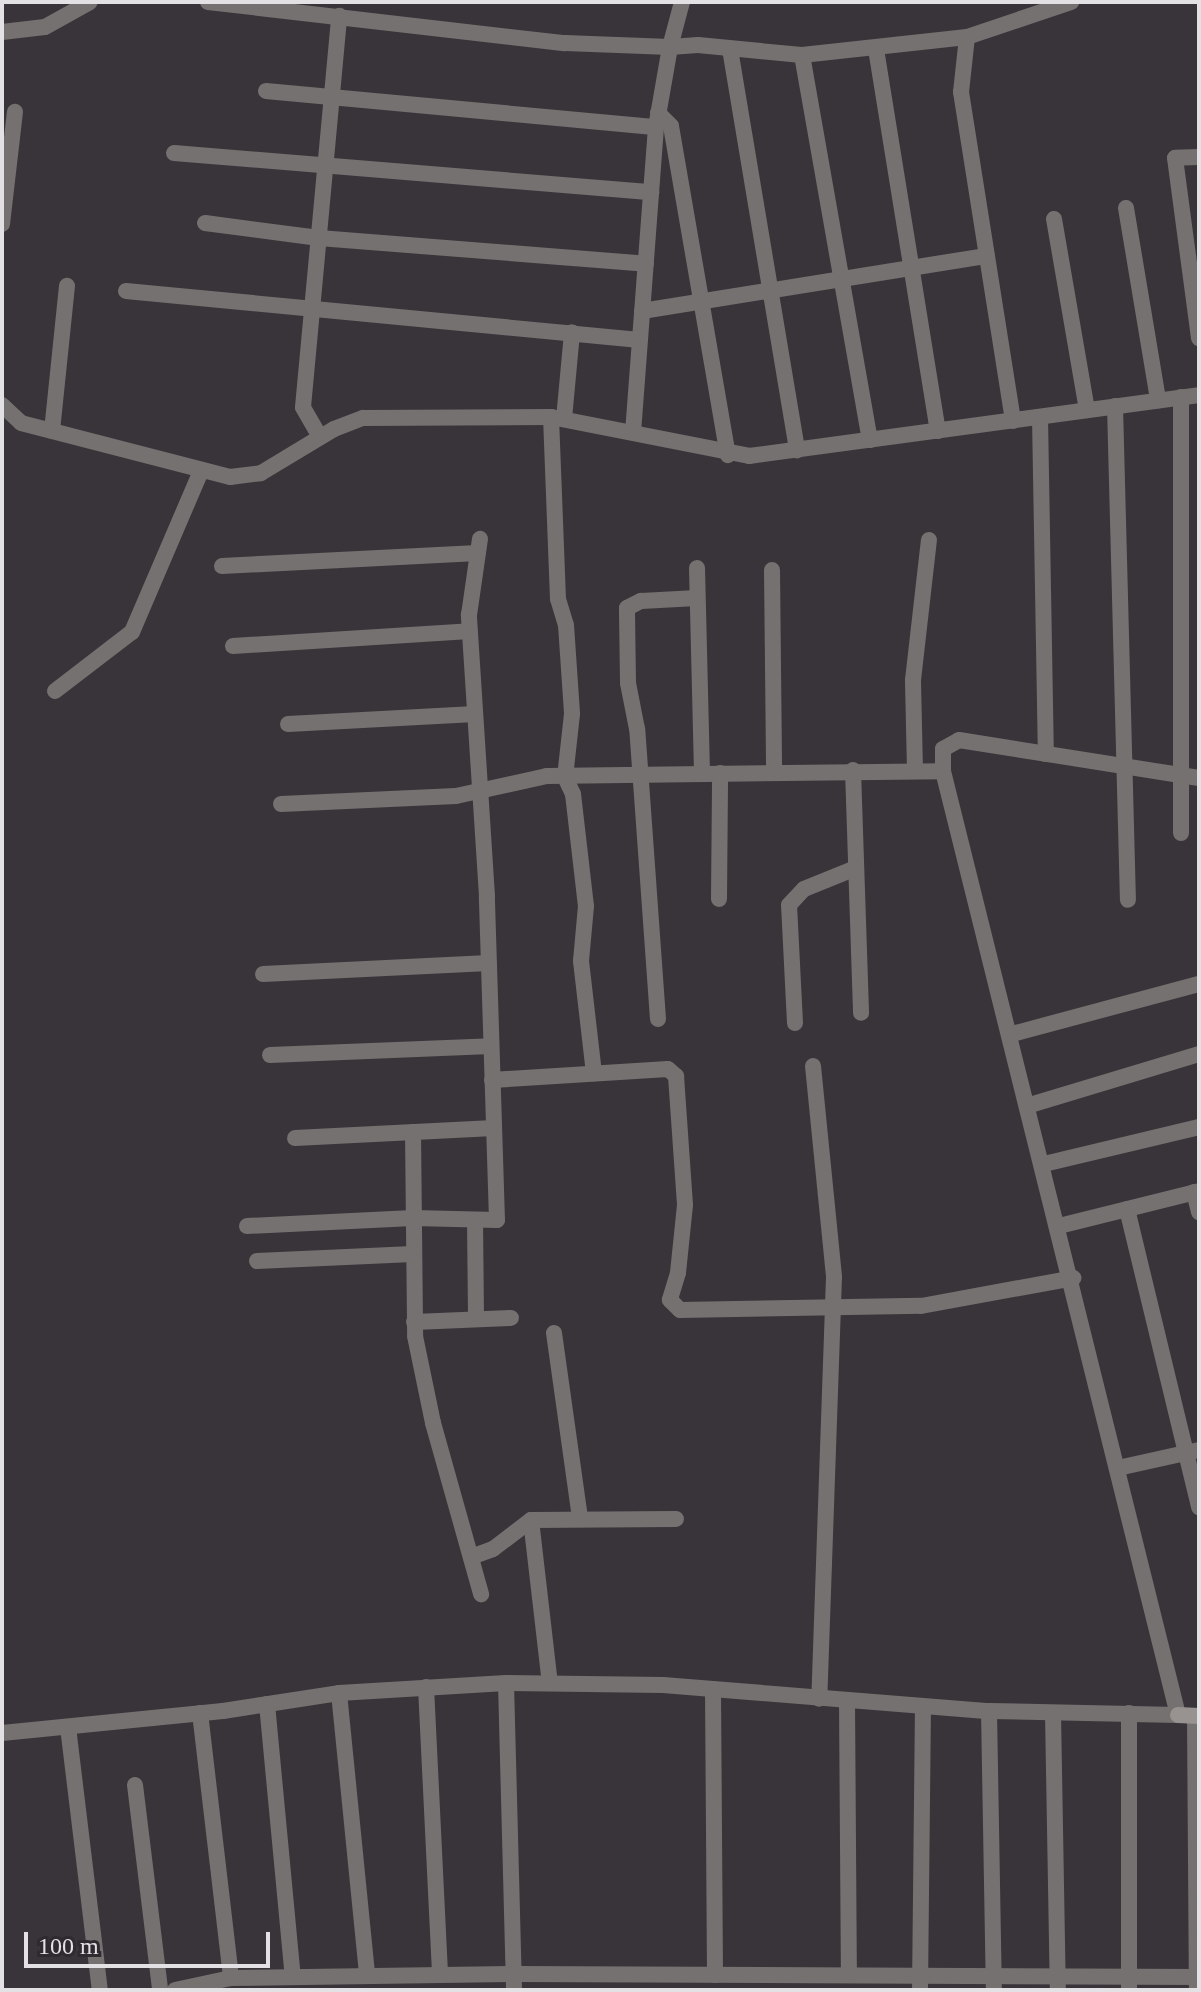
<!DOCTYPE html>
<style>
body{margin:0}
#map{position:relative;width:1201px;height:1992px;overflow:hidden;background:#383439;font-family:Georgia,serif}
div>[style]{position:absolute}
.street>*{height:16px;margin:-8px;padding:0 8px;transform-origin:8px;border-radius:8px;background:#757170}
.secondary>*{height:16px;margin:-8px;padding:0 8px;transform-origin:8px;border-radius:8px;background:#989290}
span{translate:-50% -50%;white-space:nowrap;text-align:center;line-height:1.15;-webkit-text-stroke:8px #2e2a2f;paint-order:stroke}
.frame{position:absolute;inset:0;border:4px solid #e3e1e4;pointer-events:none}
.scale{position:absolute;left:24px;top:1932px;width:246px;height:36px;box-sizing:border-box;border:4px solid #e3e1e4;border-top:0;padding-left:10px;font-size:24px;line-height:28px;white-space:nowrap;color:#e3e1e4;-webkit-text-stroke:6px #2e2a2f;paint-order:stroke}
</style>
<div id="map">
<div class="street">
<div style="left:208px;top:2px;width:359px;rotate:6.6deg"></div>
<div style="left:565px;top:43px;width:105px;rotate:2.2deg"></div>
<div style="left:670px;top:47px;width:81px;rotate:99.9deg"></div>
<div style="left:656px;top:127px;width:306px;rotate:94.3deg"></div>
<div style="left:682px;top:2px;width:47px;rotate:104.9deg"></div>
<div style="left:670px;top:47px;width:28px;rotate:-4deg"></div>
<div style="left:698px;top:45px;width:104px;rotate:5.5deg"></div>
<div style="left:802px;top:55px;width:166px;rotate:-6.2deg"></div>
<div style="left:967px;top:37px;width:110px;rotate:-18.6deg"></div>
<div style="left:2px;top:32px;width:43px;rotate:-6.6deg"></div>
<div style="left:45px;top:27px;width:51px;rotate:-29.1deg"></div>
<div style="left:967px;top:37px;width:55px;rotate:96.2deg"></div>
<div style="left:961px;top:92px;width:333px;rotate:81deg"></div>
<div style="left:730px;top:49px;width:407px;rotate:80.5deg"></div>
<div style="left:876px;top:49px;width:387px;rotate:80.8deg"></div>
<div style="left:802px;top:55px;width:391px;rotate:80deg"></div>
<div style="left:266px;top:91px;width:392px;rotate:5.3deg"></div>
<div style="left:658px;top:113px;width:18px;rotate:45deg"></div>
<div style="left:671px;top:126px;width:334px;rotate:80.2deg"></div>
<div style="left:174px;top:153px;width:479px;rotate:4.7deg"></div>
<div style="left:1199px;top:157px;width:24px;rotate:178deg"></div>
<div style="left:1175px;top:158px;width:182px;rotate:82.4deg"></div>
<div style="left:1126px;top:208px;width:195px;rotate:80.5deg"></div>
<div style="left:1054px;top:219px;width:194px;rotate:80.2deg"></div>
<div style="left:205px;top:223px;width:115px;rotate:7.5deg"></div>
<div style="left:319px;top:238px;width:328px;rotate:4.5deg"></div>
<div style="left:2px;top:224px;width:113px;rotate:-83.4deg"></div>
<div style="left:126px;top:291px;width:516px;rotate:5.45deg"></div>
<div style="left:642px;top:311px;width:349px;rotate:-9.1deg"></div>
<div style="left:1181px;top:397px;width:436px;rotate:90deg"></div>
<div style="left:2px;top:405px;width:26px;rotate:43deg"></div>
<div style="left:21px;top:423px;width:216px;rotate:14.5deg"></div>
<div style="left:230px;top:477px;width:31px;rotate:-7deg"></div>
<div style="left:261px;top:473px;width:85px;rotate:-31.1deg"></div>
<div style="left:334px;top:429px;width:31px;rotate:-21deg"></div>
<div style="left:363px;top:418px;width:188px;rotate:-0.3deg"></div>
<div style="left:551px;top:417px;width:202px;rotate:11.1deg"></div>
<div style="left:749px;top:456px;width:454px;rotate:-7.7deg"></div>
<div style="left:1115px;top:406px;width:494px;rotate:88.5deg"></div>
<div style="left:551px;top:417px;width:182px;rotate:87.8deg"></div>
<div style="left:558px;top:599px;width:27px;rotate:73deg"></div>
<div style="left:566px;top:625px;width:89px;rotate:86.1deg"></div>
<div style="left:572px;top:714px;width:63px;rotate:96.3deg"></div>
<div style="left:565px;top:777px;width:19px;rotate:65deg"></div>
<div style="left:573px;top:794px;width:113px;rotate:83.4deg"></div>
<div style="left:586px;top:906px;width:55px;rotate:95.2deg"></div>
<div style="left:581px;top:961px;width:113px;rotate:83.4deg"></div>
<div style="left:1040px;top:417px;width:337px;rotate:89deg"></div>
<div style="left:564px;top:419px;width:87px;rotate:-84.7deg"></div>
<div style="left:52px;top:431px;width:146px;rotate:-84.1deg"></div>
<div style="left:320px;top:437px;width:34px;rotate:-120deg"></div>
<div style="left:303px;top:407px;width:393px;rotate:-84.7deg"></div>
<div style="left:222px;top:566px;width:256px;rotate:-2.9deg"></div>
<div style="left:697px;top:568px;width:206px;rotate:88.6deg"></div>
<div style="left:772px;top:570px;width:200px;rotate:89.4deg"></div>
<div style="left:233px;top:646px;width:237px;rotate:-3.6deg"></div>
<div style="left:55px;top:691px;width:97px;rotate:-37.5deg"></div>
<div style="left:132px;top:632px;width:173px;rotate:-66.8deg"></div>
<div style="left:288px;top:724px;width:187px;rotate:-3.1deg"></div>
<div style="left:853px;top:770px;width:243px;rotate:88.1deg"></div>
<div style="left:915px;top:770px;width:90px;rotate:-91.3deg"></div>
<div style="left:913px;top:680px;width:141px;rotate:-83.5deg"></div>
<div style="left:281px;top:804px;width:175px;rotate:-2.6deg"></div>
<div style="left:456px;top:796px;width:93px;rotate:-12.4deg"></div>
<div style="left:547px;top:776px;width:396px;rotate:-0.7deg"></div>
<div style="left:719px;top:899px;width:126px;rotate:-89.5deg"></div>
<div style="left:263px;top:974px;width:226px;rotate:-2.8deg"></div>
<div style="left:658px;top:1019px;width:291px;rotate:-94.1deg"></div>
<div style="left:637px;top:729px;width:47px;rotate:-101.1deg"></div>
<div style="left:628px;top:683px;width:75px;rotate:-90.8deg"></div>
<div style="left:627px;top:608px;width:16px;rotate:-27deg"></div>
<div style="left:641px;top:601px;width:56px;rotate:-3.1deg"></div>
<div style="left:795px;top:1023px;width:118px;rotate:-92.9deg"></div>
<div style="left:789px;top:905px;width:22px;rotate:-47deg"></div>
<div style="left:804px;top:889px;width:56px;rotate:-22deg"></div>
<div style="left:1012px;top:1034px;width:194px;rotate:-15deg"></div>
<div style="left:270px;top:1055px;width:221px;rotate:-2.3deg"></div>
<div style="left:813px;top:1066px;width:212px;rotate:84.3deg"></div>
<div style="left:834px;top:1277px;width:422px;rotate:92deg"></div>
<div style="left:492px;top:1080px;width:176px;rotate:-3.6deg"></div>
<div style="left:668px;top:1069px;width:11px;rotate:41deg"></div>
<div style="left:676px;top:1076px;width:129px;rotate:86deg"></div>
<div style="left:685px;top:1205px;width:68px;rotate:95.9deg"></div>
<div style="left:678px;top:1273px;width:28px;rotate:107deg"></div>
<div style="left:670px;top:1300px;width:14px;rotate:45deg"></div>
<div style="left:680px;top:1310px;width:241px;rotate:-1deg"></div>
<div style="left:921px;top:1306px;width:155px;rotate:-10.4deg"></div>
<div style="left:1030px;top:1105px;width:177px;rotate:-16.8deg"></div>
<div style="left:413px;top:1132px;width:204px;rotate:89.4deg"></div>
<div style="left:415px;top:1336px;width:89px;rotate:78.3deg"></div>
<div style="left:433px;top:1423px;width:178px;rotate:74.3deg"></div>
<div style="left:295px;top:1138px;width:199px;rotate:-2.9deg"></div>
<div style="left:1044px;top:1164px;width:159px;rotate:-13.4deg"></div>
<div style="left:1194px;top:1192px;width:21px;rotate:76deg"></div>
<div style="left:1127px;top:1209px;width:307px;rotate:76.4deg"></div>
<div style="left:475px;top:1220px;width:99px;rotate:89.4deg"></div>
<div style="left:247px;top:1226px;width:166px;rotate:-2.8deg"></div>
<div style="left:413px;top:1218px;width:84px;rotate:1.4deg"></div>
<div style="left:497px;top:1220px;width:324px;rotate:-91.8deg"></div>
<div style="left:487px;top:896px;width:282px;rotate:-93.7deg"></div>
<div style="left:469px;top:615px;width:77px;rotate:-81.8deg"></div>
<div style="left:1059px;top:1226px;width:144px;rotate:-14deg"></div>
<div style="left:257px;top:1261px;width:156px;rotate:-2.6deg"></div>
<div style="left:414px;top:1322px;width:97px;rotate:-2.4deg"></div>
<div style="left:554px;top:1333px;width:188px;rotate:82deg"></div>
<div style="left:1118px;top:1468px;width:83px;rotate:-12.5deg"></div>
<div style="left:531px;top:1520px;width:164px;rotate:83.4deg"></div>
<div style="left:471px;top:1557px;width:23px;rotate:-20deg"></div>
<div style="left:493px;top:1549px;width:48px;rotate:-37.3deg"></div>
<div style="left:531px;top:1520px;width:145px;rotate:-0.4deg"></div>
<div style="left:506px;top:1683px;width:307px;rotate:88.5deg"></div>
<div style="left:426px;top:1687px;width:288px;rotate:87.2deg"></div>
<div style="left:713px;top:1689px;width:286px;rotate:89.6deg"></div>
<div style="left:339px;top:1693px;width:284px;rotate:84.3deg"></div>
<div style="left:847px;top:1702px;width:273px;rotate:89.6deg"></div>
<div style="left:267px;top:1704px;width:274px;rotate:84.6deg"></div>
<div style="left:989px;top:1711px;width:279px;rotate:89deg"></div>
<div style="left:200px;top:1713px;width:267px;rotate:83.3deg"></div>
<div style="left:1053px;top:1713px;width:277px;rotate:89deg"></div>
<div style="left:1195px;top:1716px;width:274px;rotate:89.6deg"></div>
<div style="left:68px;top:1727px;width:265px;rotate:83.1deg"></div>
<div style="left:2px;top:1733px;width:222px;rotate:-5.7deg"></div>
<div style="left:223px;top:1711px;width:117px;rotate:-8.8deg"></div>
<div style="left:339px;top:1693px;width:167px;rotate:-3.4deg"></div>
<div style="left:506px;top:1683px;width:157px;rotate:0.7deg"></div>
<div style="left:663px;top:1685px;width:327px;rotate:4.6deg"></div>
<div style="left:989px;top:1711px;width:189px;rotate:1.2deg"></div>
<div style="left:1178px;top:1715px;width:973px;rotate:-103.98deg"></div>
<div style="left:943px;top:771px;width:22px;rotate:-90deg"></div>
<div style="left:943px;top:749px;width:18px;rotate:-29deg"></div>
<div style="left:959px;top:740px;width:243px;rotate:9deg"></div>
<div style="left:135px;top:1785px;width:207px;rotate:83deg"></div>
<div style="left:175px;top:1990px;width:57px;rotate:-12.1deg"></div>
<div style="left:231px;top:1978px;width:283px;rotate:-0.8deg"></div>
<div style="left:514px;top:1974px;width:685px;rotate:0.25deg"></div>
<div style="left:920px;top:1990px;width:283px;rotate:-89.4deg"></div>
<div style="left:1129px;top:1990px;width:277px;rotate:-90deg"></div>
</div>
<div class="secondary">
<div style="left:1178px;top:1715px;width:21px;rotate:3deg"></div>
</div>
<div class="frame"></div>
<div class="scale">100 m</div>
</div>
